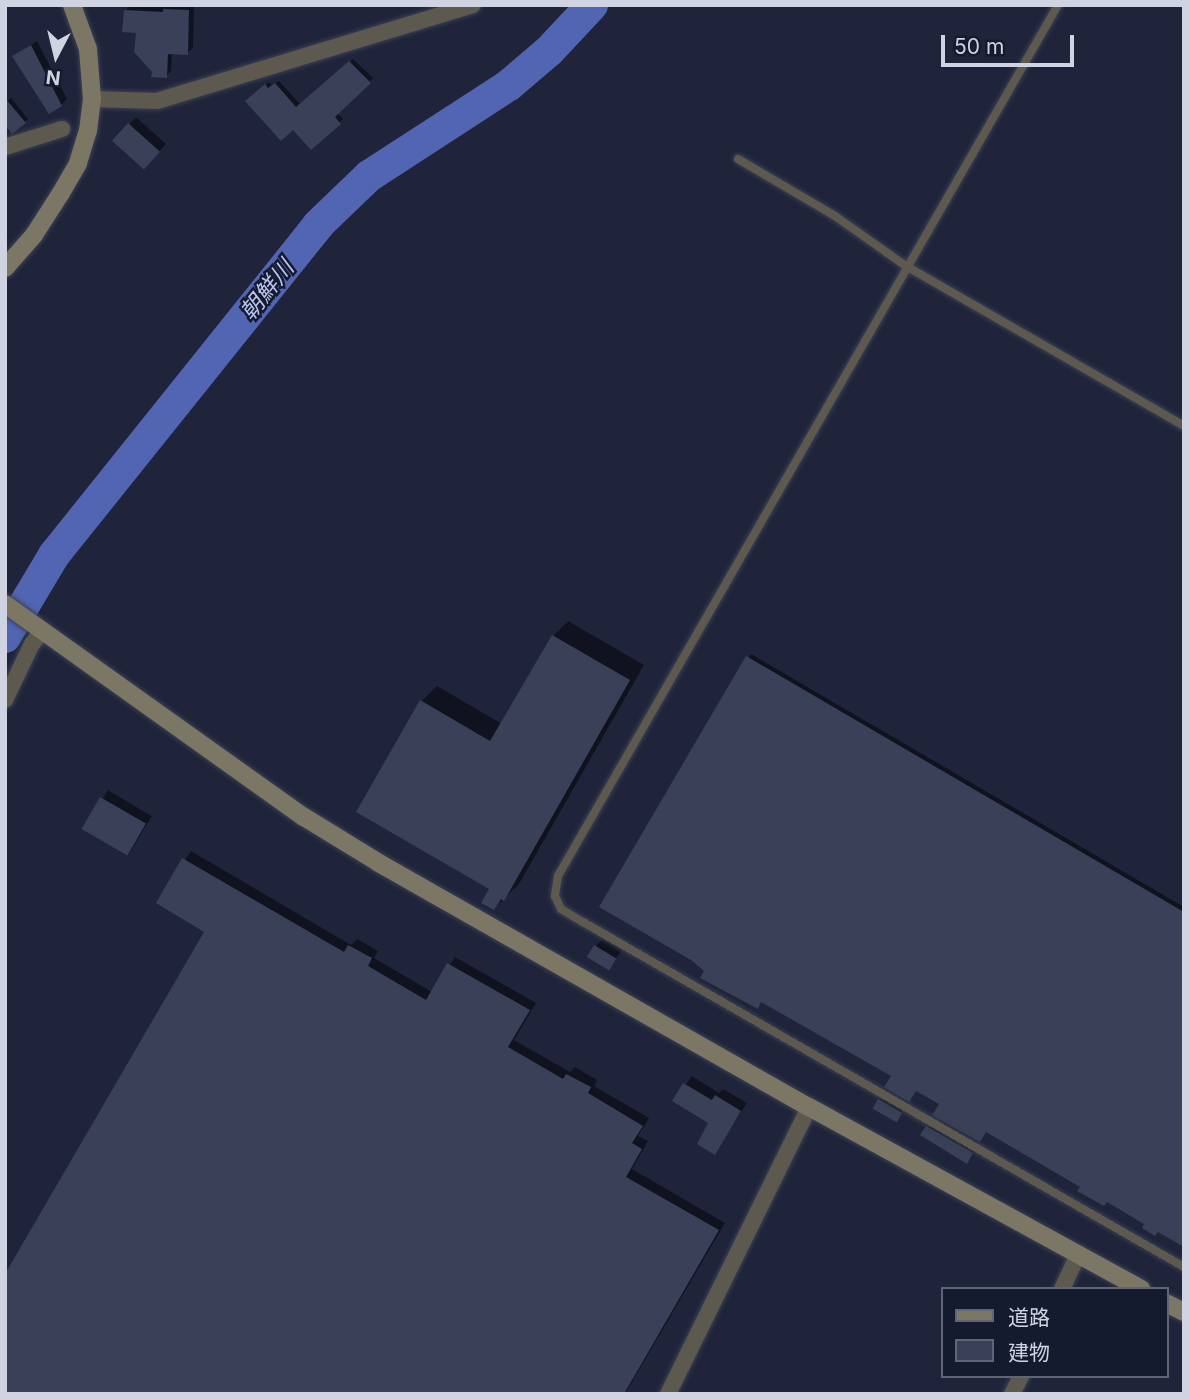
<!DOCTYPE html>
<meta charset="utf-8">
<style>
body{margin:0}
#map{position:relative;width:1189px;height:1399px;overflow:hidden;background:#1f243a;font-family:Inter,"Noto Sans JP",sans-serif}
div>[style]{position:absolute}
.shadow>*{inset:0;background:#0007;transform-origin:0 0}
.river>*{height:32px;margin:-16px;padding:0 16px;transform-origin:16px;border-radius:16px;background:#5265b3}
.building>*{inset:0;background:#394057;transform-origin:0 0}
.roads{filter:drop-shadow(0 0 2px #3b4055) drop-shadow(0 0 2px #3b4055)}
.lane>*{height:8px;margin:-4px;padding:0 4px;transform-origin:4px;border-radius:4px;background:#5d594e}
.street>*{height:16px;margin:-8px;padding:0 8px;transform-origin:8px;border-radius:8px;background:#5d594e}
.secondary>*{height:18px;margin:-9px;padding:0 9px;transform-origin:9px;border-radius:9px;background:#7c7664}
span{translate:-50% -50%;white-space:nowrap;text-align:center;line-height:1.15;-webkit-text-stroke:5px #151b2f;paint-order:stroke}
.water-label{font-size:23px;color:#b9c6f0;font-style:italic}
.frame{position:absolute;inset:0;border:7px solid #cfd3e2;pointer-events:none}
.legend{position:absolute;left:941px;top:1287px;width:228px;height:91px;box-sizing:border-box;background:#151b2f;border:2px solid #5f6577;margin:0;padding:9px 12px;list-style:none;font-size:21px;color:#cfd3e2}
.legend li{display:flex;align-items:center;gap:14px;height:35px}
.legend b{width:35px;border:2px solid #5f6577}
.north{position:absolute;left:21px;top:21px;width:70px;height:70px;-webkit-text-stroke:5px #151b2f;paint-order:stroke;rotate:187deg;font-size:19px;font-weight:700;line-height:28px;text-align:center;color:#cfd3e2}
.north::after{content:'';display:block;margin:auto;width:24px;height:32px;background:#cfd3e2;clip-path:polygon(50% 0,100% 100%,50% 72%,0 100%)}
.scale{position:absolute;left:941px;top:35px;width:133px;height:32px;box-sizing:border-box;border:4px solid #cfd3e2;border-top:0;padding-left:9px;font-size:21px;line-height:24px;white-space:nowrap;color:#cfd3e2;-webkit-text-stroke:5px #151b2f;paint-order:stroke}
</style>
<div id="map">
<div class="shadow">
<div style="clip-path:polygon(131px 5px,194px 5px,193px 48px,187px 53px,172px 52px,171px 71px,166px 76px,125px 11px)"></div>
<div style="clip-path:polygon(37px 41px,67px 99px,61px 105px,14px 56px)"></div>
<div style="clip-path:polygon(353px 59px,373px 78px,337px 113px,343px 119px,311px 147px,294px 128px,248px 101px,269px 82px,272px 86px,279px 81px,300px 104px)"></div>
<div style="clip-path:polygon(11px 98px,28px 119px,13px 131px,5px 103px)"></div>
<div style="clip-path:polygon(136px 117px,166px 144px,151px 161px,114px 140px)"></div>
<div style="clip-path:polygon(568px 621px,644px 665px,519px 884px,494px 908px,491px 888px,358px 811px,422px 701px,437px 686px,502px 724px,553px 636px)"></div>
<div style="clip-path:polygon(751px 654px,1184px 907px,1184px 1245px,762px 1001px,758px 1007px,692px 959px,602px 907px)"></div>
<div style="left:108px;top:790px;width:51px;height:45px;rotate:31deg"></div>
<div style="clip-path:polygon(191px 851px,351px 945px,357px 939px,378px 951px,374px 958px,432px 992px,455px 957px,536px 1003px,514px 1040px,570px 1072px,575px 1067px,597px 1080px,594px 1086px,649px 1118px,638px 1136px,648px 1141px,632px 1169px,725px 1223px,625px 1394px,5px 1394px,207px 931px,158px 903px)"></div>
<div style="clip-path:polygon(603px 939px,622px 950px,609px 968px,595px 947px)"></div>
<div style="clip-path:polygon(692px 1076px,719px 1093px,723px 1089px,747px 1103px,715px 1152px,711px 1122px,675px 1100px)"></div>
<div style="clip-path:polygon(886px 1093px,908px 1105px,896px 1120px,879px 1100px)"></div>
<div style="clip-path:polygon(934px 1120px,979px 1146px,966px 1162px,927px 1127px)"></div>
</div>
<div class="river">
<div style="left:5px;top:637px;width:96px;rotate:-59.1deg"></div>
<div style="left:54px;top:555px;width:423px;rotate:-51.3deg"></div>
<div style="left:318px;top:225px;width:71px;rotate:-43.9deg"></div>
<div style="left:369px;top:176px;width:167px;rotate:-33deg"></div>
<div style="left:509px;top:85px;width:52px;rotate:-40.4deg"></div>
<div style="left:549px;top:51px;width:63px;rotate:-46.9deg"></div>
</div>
<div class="building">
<div style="clip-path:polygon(163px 9px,189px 10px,188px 55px,168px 54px,167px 78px,151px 77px,152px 72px,134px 52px,136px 33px,122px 32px,124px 10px,163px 12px)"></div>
<div style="clip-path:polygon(31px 45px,62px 106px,49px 114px,12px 56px)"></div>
<div style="clip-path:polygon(349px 61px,371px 83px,335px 117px,341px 124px,311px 150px,293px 130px,281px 141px,245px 101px,265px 84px,268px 88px,275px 83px,296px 107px)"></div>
<div style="clip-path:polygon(5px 98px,26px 123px,12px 134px,5px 125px)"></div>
<div style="left:128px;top:123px;width:43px;height:24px;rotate:42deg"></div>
<div style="clip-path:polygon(552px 635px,630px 680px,504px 901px,501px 899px,494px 910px,481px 903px,489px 889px,356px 812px,420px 700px,490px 741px)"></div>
<div style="clip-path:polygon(746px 656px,1184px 912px,1184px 1247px,1158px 1232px,1155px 1236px,1142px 1228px,1144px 1224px,1107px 1202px,1104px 1206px,1077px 1191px,1080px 1187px,986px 1132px,980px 1142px,932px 1115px,939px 1104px,916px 1091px,909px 1102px,884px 1087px,891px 1076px,761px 1002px,758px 1009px,700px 978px,704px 971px,691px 960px,599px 907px)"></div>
<div style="left:100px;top:797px;width:53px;height:37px;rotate:30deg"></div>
<div style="clip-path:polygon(182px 858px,344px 952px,348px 945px,372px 958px,368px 966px,426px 1000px,447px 963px,530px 1010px,508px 1047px,563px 1079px,566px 1074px,591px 1087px,588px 1093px,643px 1126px,632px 1143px,642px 1149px,626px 1177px,719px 1230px,624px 1394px,5px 1394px,5px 1274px,204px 932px,156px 903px)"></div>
<div style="left:594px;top:945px;width:26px;height:14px;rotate:31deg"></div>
<div style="clip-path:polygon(683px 1083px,712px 1100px,715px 1095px,741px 1111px,715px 1155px,697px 1144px,708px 1123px,672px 1101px)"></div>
<div style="left:878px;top:1099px;width:28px;height:11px;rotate:30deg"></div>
<div style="clip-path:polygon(926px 1126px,973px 1153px,967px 1164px,920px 1135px)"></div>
</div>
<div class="roads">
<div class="lane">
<div style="left:1058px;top:5px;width:1004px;rotate:119.86deg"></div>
<div style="left:558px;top:876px;width:20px;rotate:99deg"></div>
<div style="left:555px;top:896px;width:14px;rotate:65deg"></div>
<div style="left:561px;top:909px;width:26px;rotate:31deg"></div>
<div style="left:583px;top:922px;width:693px;rotate:29.86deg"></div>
<div style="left:738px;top:159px;width:113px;rotate:30.4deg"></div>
<div style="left:835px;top:216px;width:87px;rotate:35.2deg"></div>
<div style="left:906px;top:266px;width:321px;rotate:29.9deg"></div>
</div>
<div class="street">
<div style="left:92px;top:99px;width:65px;rotate:1.8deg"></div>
<div style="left:157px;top:101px;width:330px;rotate:-16.9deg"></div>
<div style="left:5px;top:147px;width:60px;rotate:-17.5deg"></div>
<div style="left:5px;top:700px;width:62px;rotate:-64.3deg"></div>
<div style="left:32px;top:644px;width:17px;rotate:-50deg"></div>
<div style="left:1062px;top:1289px;width:38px;rotate:-65deg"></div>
<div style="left:668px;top:1394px;width:320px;rotate:-63.8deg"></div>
<div style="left:1012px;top:1394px;width:20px;rotate:-63deg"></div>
</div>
<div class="secondary">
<div style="left:5px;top:268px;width:44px;rotate:-48.7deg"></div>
<div style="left:34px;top:235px;width:50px;rotate:-57.3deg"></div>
<div style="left:61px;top:193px;width:34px;rotate:-60deg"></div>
<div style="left:78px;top:163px;width:34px;rotate:-73deg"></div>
<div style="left:88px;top:131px;width:32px;rotate:-83deg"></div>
<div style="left:92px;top:99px;width:50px;rotate:-94.6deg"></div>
<div style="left:88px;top:49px;width:47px;rotate:-110deg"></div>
<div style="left:5px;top:604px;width:367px;rotate:35.5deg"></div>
<div style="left:304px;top:817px;width:88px;rotate:31.5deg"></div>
<div style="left:379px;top:863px;width:494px;rotate:29.6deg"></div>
<div style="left:809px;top:1107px;width:379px;rotate:28.7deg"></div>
<div style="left:1166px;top:1303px;width:20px;rotate:27deg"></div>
</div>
</div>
<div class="water-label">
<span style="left:267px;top:290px;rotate:-51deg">朝鮮川</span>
</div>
<div class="frame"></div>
<ul class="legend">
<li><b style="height:9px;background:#7c7664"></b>道路</li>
<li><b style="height:19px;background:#394057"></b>建物</li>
</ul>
<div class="north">N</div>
<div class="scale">50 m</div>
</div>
